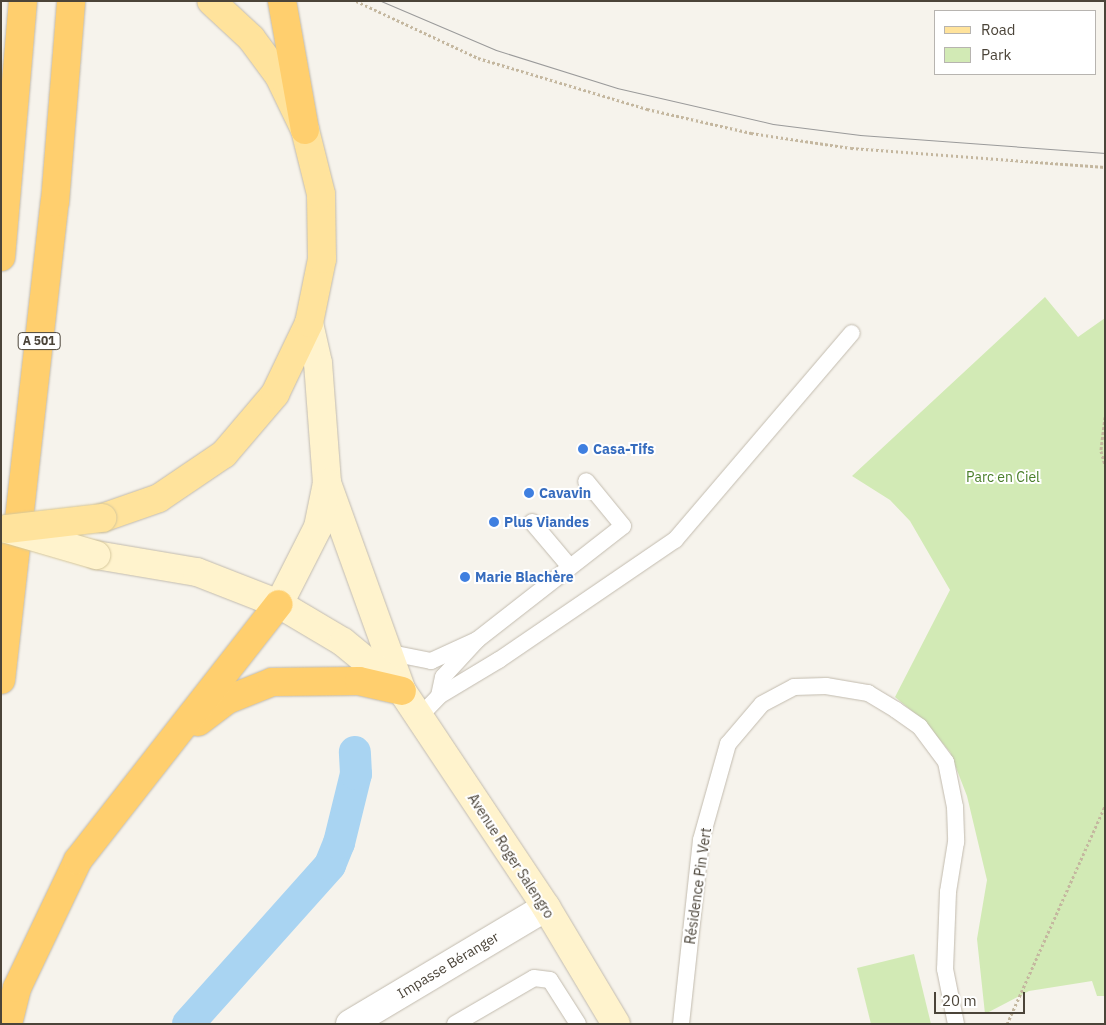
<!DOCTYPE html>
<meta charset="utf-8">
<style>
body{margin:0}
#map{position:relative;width:1106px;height:1025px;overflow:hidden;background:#f6f3ec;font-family:"IBM Plex Sans",sans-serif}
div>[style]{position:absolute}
.green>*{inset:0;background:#d2eab5}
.canal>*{height:32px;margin:-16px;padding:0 16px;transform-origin:16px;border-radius:16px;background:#a9d4f2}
.path>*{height:3px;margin-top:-1.5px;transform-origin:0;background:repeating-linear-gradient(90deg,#c4b79f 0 2.5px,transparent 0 5px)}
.roads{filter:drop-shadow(0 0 1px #c2bbae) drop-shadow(0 0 1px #c2bbae)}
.service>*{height:16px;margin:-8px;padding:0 8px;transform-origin:8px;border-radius:8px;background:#fff}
.minor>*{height:28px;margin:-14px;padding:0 14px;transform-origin:14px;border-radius:14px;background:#fff}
.secondary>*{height:28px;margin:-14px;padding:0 14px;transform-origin:14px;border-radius:14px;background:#fff3cd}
.primary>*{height:28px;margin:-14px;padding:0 14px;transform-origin:14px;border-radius:14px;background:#ffe39c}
.motorway>*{height:28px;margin:-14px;padding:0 14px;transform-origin:14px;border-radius:14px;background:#ffcf6e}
.tram>*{height:1px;margin:-0.5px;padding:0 0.5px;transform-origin:0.5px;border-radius:0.5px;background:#9a9a9a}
.bridges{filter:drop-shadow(0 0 1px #d6c79b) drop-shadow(0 0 1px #d6c79b)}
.secondary-bridge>*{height:28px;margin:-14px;padding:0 14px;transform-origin:14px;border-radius:14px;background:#fff3cd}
.primary-bridge>*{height:28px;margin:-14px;padding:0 14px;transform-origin:14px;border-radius:14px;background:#ffe39c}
.dots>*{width:14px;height:14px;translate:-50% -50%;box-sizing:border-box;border:2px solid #fff;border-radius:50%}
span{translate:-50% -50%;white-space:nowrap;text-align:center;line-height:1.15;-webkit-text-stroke:4px #fff;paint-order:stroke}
.shield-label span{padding:1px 4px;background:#fff;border:1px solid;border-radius:4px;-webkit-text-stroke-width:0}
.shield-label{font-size:12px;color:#4b4439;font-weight:700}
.shop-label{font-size:14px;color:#366cbe;font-weight:700}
.left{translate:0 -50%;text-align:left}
.park-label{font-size:14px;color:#4a7f2a}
.street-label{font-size:14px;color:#4b4439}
.frame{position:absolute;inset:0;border:2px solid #4b4439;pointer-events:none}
.legend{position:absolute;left:934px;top:10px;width:162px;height:65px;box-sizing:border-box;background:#fff;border:1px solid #b7b4b0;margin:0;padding:6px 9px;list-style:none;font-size:15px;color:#4b4439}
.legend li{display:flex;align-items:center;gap:10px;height:25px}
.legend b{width:25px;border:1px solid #b7b4b0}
.scale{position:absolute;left:934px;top:992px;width:91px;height:22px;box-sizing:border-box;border:2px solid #4b4439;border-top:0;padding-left:6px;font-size:15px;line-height:18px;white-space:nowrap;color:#4b4439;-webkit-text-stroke:4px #fff;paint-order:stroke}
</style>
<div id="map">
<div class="green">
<div style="clip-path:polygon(1045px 297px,1078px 337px,1105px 318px,1105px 996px,1097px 996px,1092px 981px,1029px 991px,985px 1014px,977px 939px,987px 880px,967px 796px,950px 752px,925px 722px,895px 697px,950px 590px,910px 521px,890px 500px,852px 476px)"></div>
<div style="clip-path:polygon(914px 954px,931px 1024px,871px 1024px,857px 968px)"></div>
</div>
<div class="canal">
<div style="left:188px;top:1024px;width:213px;rotate:-48.2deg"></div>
<div style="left:330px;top:865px;width:24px;rotate:-68deg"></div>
<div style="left:339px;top:843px;width:71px;rotate:-76.2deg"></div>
<div style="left:356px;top:774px;width:22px;rotate:-93deg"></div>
</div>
<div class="path">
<div style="left:356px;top:1px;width:135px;rotate:25deg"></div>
<div style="left:478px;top:58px;width:177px;rotate:16.8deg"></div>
<div style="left:647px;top:109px;width:107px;rotate:13deg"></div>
<div style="left:751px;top:133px;width:101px;rotate:8.5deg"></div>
<div style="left:851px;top:148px;width:255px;rotate:4.3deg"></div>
<div style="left:1105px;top:417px;width:34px;rotate:97deg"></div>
<div style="left:1101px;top:451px;width:15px;rotate:74deg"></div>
<div style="left:1007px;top:1024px;width:239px;rotate:-65.8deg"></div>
</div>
<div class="roads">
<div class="service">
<div style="left:532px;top:522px;width:59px;rotate:49.8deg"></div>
<div style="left:477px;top:640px;width:185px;rotate:-38deg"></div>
<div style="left:623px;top:526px;width:58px;rotate:-129.4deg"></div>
<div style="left:386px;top:652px;width:46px;rotate:11.3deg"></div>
<div style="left:431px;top:661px;width:51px;rotate:-24.5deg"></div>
<div style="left:477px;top:640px;width:50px;rotate:132.6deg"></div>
<div style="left:443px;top:677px;width:19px;rotate:102deg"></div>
<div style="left:419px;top:717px;width:29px;rotate:-46deg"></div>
<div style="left:439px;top:696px;width:70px;rotate:-31deg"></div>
<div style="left:499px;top:660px;width:213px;rotate:-34.3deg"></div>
<div style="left:675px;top:540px;width:272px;rotate:-49.5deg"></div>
<div style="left:455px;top:1024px;width:91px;rotate:-30.2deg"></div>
<div style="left:534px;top:978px;width:16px;rotate:7deg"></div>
<div style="left:550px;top:980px;width:52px;rotate:57.5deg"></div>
<div style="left:681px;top:1024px;width:185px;rotate:-83.8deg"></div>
<div style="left:701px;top:840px;width:100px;rotate:-74.3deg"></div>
<div style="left:728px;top:744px;width:52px;rotate:-49.6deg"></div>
<div style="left:762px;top:704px;width:36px;rotate:-28deg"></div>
<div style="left:794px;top:687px;width:32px;rotate:-2deg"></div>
<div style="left:826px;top:686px;width:43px;rotate:9.5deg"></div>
<div style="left:868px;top:693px;width:33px;rotate:31deg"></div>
<div style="left:896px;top:710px;width:29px;rotate:35deg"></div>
<div style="left:920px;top:727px;width:44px;rotate:53.4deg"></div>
<div style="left:946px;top:762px;width:46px;rotate:78.7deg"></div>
<div style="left:955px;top:807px;width:35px;rotate:88deg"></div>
<div style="left:956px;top:842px;width:51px;rotate:99.1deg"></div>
<div style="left:948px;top:892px;width:77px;rotate:92.2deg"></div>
<div style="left:945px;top:969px;width:56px;rotate:78.7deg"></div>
</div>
<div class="minor">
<div style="left:350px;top:1024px;width:228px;rotate:-30.8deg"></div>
</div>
<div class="secondary">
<div style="left:309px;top:323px;width:41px;rotate:77.3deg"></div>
<div style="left:318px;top:363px;width:120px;rotate:85.7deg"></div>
<div style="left:327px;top:483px;width:221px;rotate:70.2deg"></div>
<div style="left:402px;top:691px;width:260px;rotate:56.3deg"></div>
<div style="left:546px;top:907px;width:136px;rotate:59.1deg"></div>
<div style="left:96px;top:555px;width:102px;rotate:9.6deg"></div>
<div style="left:197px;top:572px;width:88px;rotate:21.3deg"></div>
<div style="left:279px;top:604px;width:74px;rotate:30.7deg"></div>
<div style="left:343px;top:642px;width:72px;rotate:39.4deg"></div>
<div style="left:279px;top:604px;width:86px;rotate:-63.1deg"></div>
<div style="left:318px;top:527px;width:45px;rotate:-78.4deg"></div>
</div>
<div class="primary">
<div style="left:102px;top:518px;width:60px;rotate:-19.3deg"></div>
<div style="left:159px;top:498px;width:78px;rotate:-34.1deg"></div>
<div style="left:224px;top:454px;width:79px;rotate:-49.6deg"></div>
<div style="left:275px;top:394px;width:79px;rotate:-64.4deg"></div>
<div style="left:309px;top:323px;width:65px;rotate:-78.5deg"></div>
<div style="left:322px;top:259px;width:65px;rotate:-90.9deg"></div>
<div style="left:321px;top:194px;width:66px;rotate:-104deg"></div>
<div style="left:305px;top:130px;width:60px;rotate:-115.7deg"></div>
<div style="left:279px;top:76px;width:47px;rotate:-126.4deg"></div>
<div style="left:251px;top:38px;width:54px;rotate:-137.2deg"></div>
</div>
<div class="motorway">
<div style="left:282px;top:1px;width:131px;rotate:79.9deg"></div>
<div style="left:1px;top:257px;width:257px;rotate:-85.1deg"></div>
<div style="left:1px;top:680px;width:481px;rotate:-83.6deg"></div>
<div style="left:55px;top:202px;width:202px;rotate:-85.4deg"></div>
<div style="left:198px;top:722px;width:36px;rotate:-37deg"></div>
<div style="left:227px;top:700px;width:48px;rotate:-21.8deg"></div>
<div style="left:272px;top:682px;width:87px;rotate:-0.7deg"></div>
<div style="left:359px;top:681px;width:44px;rotate:13.1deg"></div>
<div style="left:8px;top:1024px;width:37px;rotate:-76deg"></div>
<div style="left:17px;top:988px;width:142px;rotate:-64.5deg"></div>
<div style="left:78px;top:860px;width:325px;rotate:-51.9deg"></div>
</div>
</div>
<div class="tram">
<div style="left:381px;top:1px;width:125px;rotate:23.1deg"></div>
<div style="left:496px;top:50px;width:127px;rotate:17.4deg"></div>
<div style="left:617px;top:88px;width:160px;rotate:13deg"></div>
<div style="left:773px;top:124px;width:88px;rotate:7.2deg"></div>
<div style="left:860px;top:135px;width:246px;rotate:4.2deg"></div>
</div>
<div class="bridges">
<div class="secondary-bridge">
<div style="left:7px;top:529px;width:93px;rotate:16.3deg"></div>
</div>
<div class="primary-bridge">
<div style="left:7px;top:529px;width:96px;rotate:-6.6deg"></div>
</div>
</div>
<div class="dots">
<div style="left:583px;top:449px;background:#3f7fe0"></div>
<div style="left:529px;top:493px;background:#3f7fe0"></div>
<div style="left:494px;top:522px;background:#3f7fe0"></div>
<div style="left:465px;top:577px;background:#3f7fe0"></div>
</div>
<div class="shield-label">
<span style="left:39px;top:341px">A 501</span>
</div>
<div class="shop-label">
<span class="left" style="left:593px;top:449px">Casa-Tifs</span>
<span class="left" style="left:539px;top:493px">Cavavin</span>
<span class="left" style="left:504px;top:522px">Plus Viandes</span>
<span class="left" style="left:475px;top:577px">Marie Blachère</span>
</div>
<div class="park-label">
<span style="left:1003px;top:477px">Parc en Ciel</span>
</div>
<div class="street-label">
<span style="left:511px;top:856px;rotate:57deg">Avenue Roger Salengro</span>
<span style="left:698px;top:886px;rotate:-82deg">Résidence Pin Vert</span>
<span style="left:448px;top:965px;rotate:-31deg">Impasse Béranger</span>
</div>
<div class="frame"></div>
<ul class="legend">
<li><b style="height:6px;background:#ffe39c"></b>Road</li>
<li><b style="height:14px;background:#d2eab5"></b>Park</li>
</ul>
<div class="scale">20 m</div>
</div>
